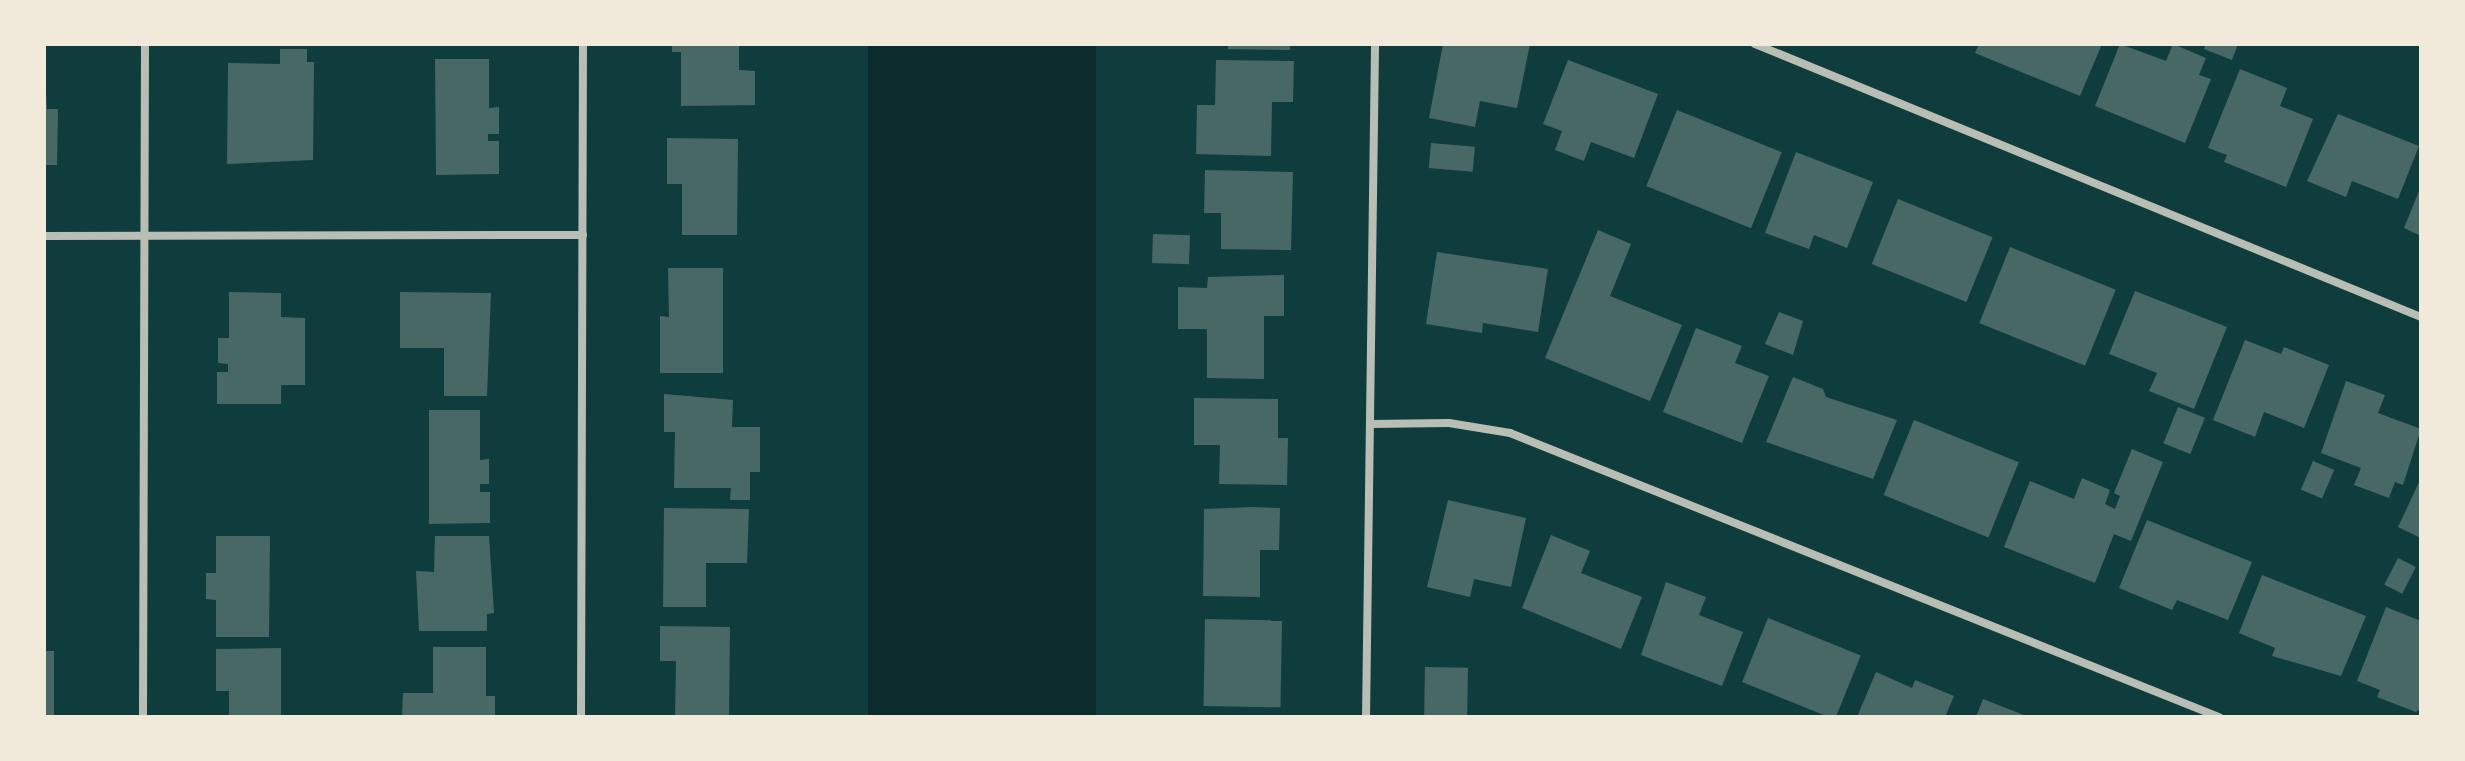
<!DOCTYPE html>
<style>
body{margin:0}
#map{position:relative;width:2465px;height:761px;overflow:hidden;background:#0f3d3e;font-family:Mulish,sans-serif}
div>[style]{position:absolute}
.water>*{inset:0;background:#0a2a2b;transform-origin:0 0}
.building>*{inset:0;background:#486865;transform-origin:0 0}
.minor>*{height:8px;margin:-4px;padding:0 4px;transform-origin:4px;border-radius:4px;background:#b8beb3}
span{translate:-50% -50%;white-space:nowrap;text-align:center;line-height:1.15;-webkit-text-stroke:6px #f1e9da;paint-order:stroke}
.frame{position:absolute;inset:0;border:46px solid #f1e9da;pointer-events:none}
</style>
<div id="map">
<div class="water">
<div style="left:868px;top:44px;width:228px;height:673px"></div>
</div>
<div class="building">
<div style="clip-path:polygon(672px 44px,739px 44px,739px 70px,755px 71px,755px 105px,681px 106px,681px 52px,672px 52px)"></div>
<div style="clip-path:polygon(1228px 44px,1290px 44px,1290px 50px,1228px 49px)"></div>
<div style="clip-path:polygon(1443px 44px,1530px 44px,1517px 108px,1480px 101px,1475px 127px,1429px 118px)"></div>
<div style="clip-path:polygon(1979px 44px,2102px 44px,2080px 96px,1975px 53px)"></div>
<div style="clip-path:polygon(2120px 44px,2166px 61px,2173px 44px,2206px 58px,2199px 75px,2211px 79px,2185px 143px,2095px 106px)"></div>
<div style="clip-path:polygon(2206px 44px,2238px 44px,2232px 60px,2204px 49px)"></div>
<div style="clip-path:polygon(280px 49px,307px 49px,307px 62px,314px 62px,313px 160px,227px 164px,228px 63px,280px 64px)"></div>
<div style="clip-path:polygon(44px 58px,47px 109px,58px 109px,57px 165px,44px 165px)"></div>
<div style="clip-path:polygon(435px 59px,489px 59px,489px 108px,499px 107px,499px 134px,488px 134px,488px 141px,499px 141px,499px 174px,436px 175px)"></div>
<div style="clip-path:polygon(1216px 60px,1294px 61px,1293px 102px,1272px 102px,1271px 156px,1196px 154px,1197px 105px,1215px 105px)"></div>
<div style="clip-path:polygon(1568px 60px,1658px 94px,1634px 158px,1591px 142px,1584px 161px,1555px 150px,1562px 131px,1543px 124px)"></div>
<div style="clip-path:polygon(2240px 69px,2287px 88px,2280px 106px,2313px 119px,2286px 187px,2224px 162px,2227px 155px,2208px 148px)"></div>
<div style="left:1677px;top:110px;width:113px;height:82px;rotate:22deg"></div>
<div style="clip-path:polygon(2338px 114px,2419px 146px,2398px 199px,2352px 181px,2346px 197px,2307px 181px)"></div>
<div style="clip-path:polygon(667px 138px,738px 139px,737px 235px,682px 235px,682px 184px,667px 184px)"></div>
<div style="left:1431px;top:143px;width:44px;height:25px;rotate:5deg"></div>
<div style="clip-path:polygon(1796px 152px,1873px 182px,1847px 248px,1814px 235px,1809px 249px,1765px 233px)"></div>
<div style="clip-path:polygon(1205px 170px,1293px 172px,1291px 250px,1221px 249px,1221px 213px,1204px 213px)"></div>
<div style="clip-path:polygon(2421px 186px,2421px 236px,2404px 228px)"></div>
<div style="left:1898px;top:199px;width:102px;height:70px;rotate:22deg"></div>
<div style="clip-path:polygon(1598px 230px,1631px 244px,1610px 296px,1682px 325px,1650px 401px,1545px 358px)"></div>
<div style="left:1153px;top:234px;width:37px;height:29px;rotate:2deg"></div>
<div style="left:2010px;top:247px;width:114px;height:82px;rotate:22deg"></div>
<div style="clip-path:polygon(1437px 252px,1548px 269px,1538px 332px,1483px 323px,1482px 333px,1426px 324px)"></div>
<div style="clip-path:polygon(668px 268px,723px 268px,723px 373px,660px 373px,660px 316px,669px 317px)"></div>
<div style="clip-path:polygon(1284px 275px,1284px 316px,1264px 316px,1264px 379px,1207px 378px,1207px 329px,1178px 329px,1178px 287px,1207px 288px,1208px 277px)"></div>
<div style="clip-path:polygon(2135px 291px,2227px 327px,2194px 409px,2149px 391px,2157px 373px,2109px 354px)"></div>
<div style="clip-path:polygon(229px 292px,281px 293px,281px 317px,305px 318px,305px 385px,281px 385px,281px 404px,217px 404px,217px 372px,228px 372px,228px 364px,218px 363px,218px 338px,229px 338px)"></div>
<div style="clip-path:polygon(400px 292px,491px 293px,487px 396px,444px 396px,444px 348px,400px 348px)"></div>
<div style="clip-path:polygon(1779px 312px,1803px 321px,1793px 355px,1765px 344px)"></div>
<div style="clip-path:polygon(1696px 328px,1742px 346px,1735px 363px,1769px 376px,1742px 443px,1663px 412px)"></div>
<div style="clip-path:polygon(2245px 340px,2281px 354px,2284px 347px,2329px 365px,2304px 428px,2264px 412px,2255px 437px,2213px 420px)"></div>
<div style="clip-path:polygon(1793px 377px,1823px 389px,1826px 397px,1897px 420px,1873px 479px,1766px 442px)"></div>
<div style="clip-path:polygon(2346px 381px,2385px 395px,2378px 413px,2421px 429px,2403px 485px,2395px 482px,2389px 498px,2354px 485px,2361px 468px,2321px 453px)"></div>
<div style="clip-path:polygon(664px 394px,733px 400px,732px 427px,760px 427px,760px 472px,750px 472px,750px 500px,730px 500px,731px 488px,674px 488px,675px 432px,664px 432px)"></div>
<div style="clip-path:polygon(1194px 398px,1278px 399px,1278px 438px,1288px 438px,1287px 485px,1219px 484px,1220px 445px,1194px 445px)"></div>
<div style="left:2178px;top:407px;width:29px;height:39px;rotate:22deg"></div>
<div style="clip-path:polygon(429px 410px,480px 410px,480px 460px,489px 459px,489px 484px,480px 484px,480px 492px,490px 492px,490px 523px,429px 524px)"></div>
<div style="left:1914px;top:420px;width:113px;height:81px;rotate:22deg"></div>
<div style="clip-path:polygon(2132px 449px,2163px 462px,2131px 541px,2114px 534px,2095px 583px,2004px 547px,2030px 481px,2074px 499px,2082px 478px,2110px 490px,2105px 504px,2115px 509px,2120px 496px,2114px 493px)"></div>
<div style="left:2313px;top:461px;width:23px;height:31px;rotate:23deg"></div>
<div style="clip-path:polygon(2421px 478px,2421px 538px,2398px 527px)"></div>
<div style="clip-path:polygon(1448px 500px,1526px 518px,1511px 587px,1474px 579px,1470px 597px,1427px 587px)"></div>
<div style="clip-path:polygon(1253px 507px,1280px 508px,1279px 550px,1260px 550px,1260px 597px,1203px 596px,1204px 509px)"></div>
<div style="clip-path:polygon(664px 508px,749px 509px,747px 563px,706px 563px,706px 607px,663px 607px)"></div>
<div style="clip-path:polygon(2147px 520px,2252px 562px,2228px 620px,2177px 600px,2172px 610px,2119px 588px)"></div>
<div style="clip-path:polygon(1551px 535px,1590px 551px,1581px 573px,1642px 597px,1621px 649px,1522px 608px)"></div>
<div style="clip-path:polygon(216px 536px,270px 536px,269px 637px,216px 637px,216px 600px,206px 599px,206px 573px,216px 573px)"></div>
<div style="clip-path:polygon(435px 536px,489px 536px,494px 613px,487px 614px,487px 631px,419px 631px,416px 571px,434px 572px)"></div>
<div style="left:2398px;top:558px;width:20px;height:30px;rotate:27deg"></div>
<div style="clip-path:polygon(2262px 575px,2366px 616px,2341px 676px,2272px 656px,2275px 648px,2239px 633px)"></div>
<div style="clip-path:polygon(1666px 582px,1706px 597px,1699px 615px,1743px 632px,1722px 686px,1641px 655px)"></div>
<div style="clip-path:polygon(2386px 607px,2421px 621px,2421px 708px,2416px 712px,2377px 697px,2380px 690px,2357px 681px)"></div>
<div style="left:1768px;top:618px;width:100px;height:69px;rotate:22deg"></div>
<div style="left:1205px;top:619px;width:77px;height:87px;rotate:1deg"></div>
<div style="clip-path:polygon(660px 626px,730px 627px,729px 717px,675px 717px,676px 661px,660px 661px)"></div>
<div style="clip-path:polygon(433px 647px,486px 647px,486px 696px,495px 696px,495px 717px,402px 717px,403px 693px,433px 693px)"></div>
<div style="clip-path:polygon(281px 648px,281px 717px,229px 717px,229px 691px,216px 691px,216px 649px)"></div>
<div style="left:44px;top:651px;width:10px;height:66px"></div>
<div style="left:1425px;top:667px;width:43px;height:50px;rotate:1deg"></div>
<div style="clip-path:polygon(1876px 672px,1912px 688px,1915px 680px,1954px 696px,1945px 717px,1857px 717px)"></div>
<div style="clip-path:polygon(1983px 699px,2029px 717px,1976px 717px)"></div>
</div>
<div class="minor">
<div style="left:1755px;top:44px;width:720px;rotate:22.29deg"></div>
<div style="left:44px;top:236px;width:539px;rotate:-0.11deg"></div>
<div style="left:1370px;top:424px;width:79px;rotate:-0.7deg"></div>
<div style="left:1449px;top:423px;width:62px;rotate:9.3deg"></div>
<div style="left:1510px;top:433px;width:764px;rotate:21.83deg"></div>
<div style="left:143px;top:717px;width:673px;rotate:-89.83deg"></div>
<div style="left:581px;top:717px;width:673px;rotate:-89.83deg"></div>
<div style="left:1366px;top:717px;width:673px;rotate:-89.23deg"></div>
</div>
<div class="frame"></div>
</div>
